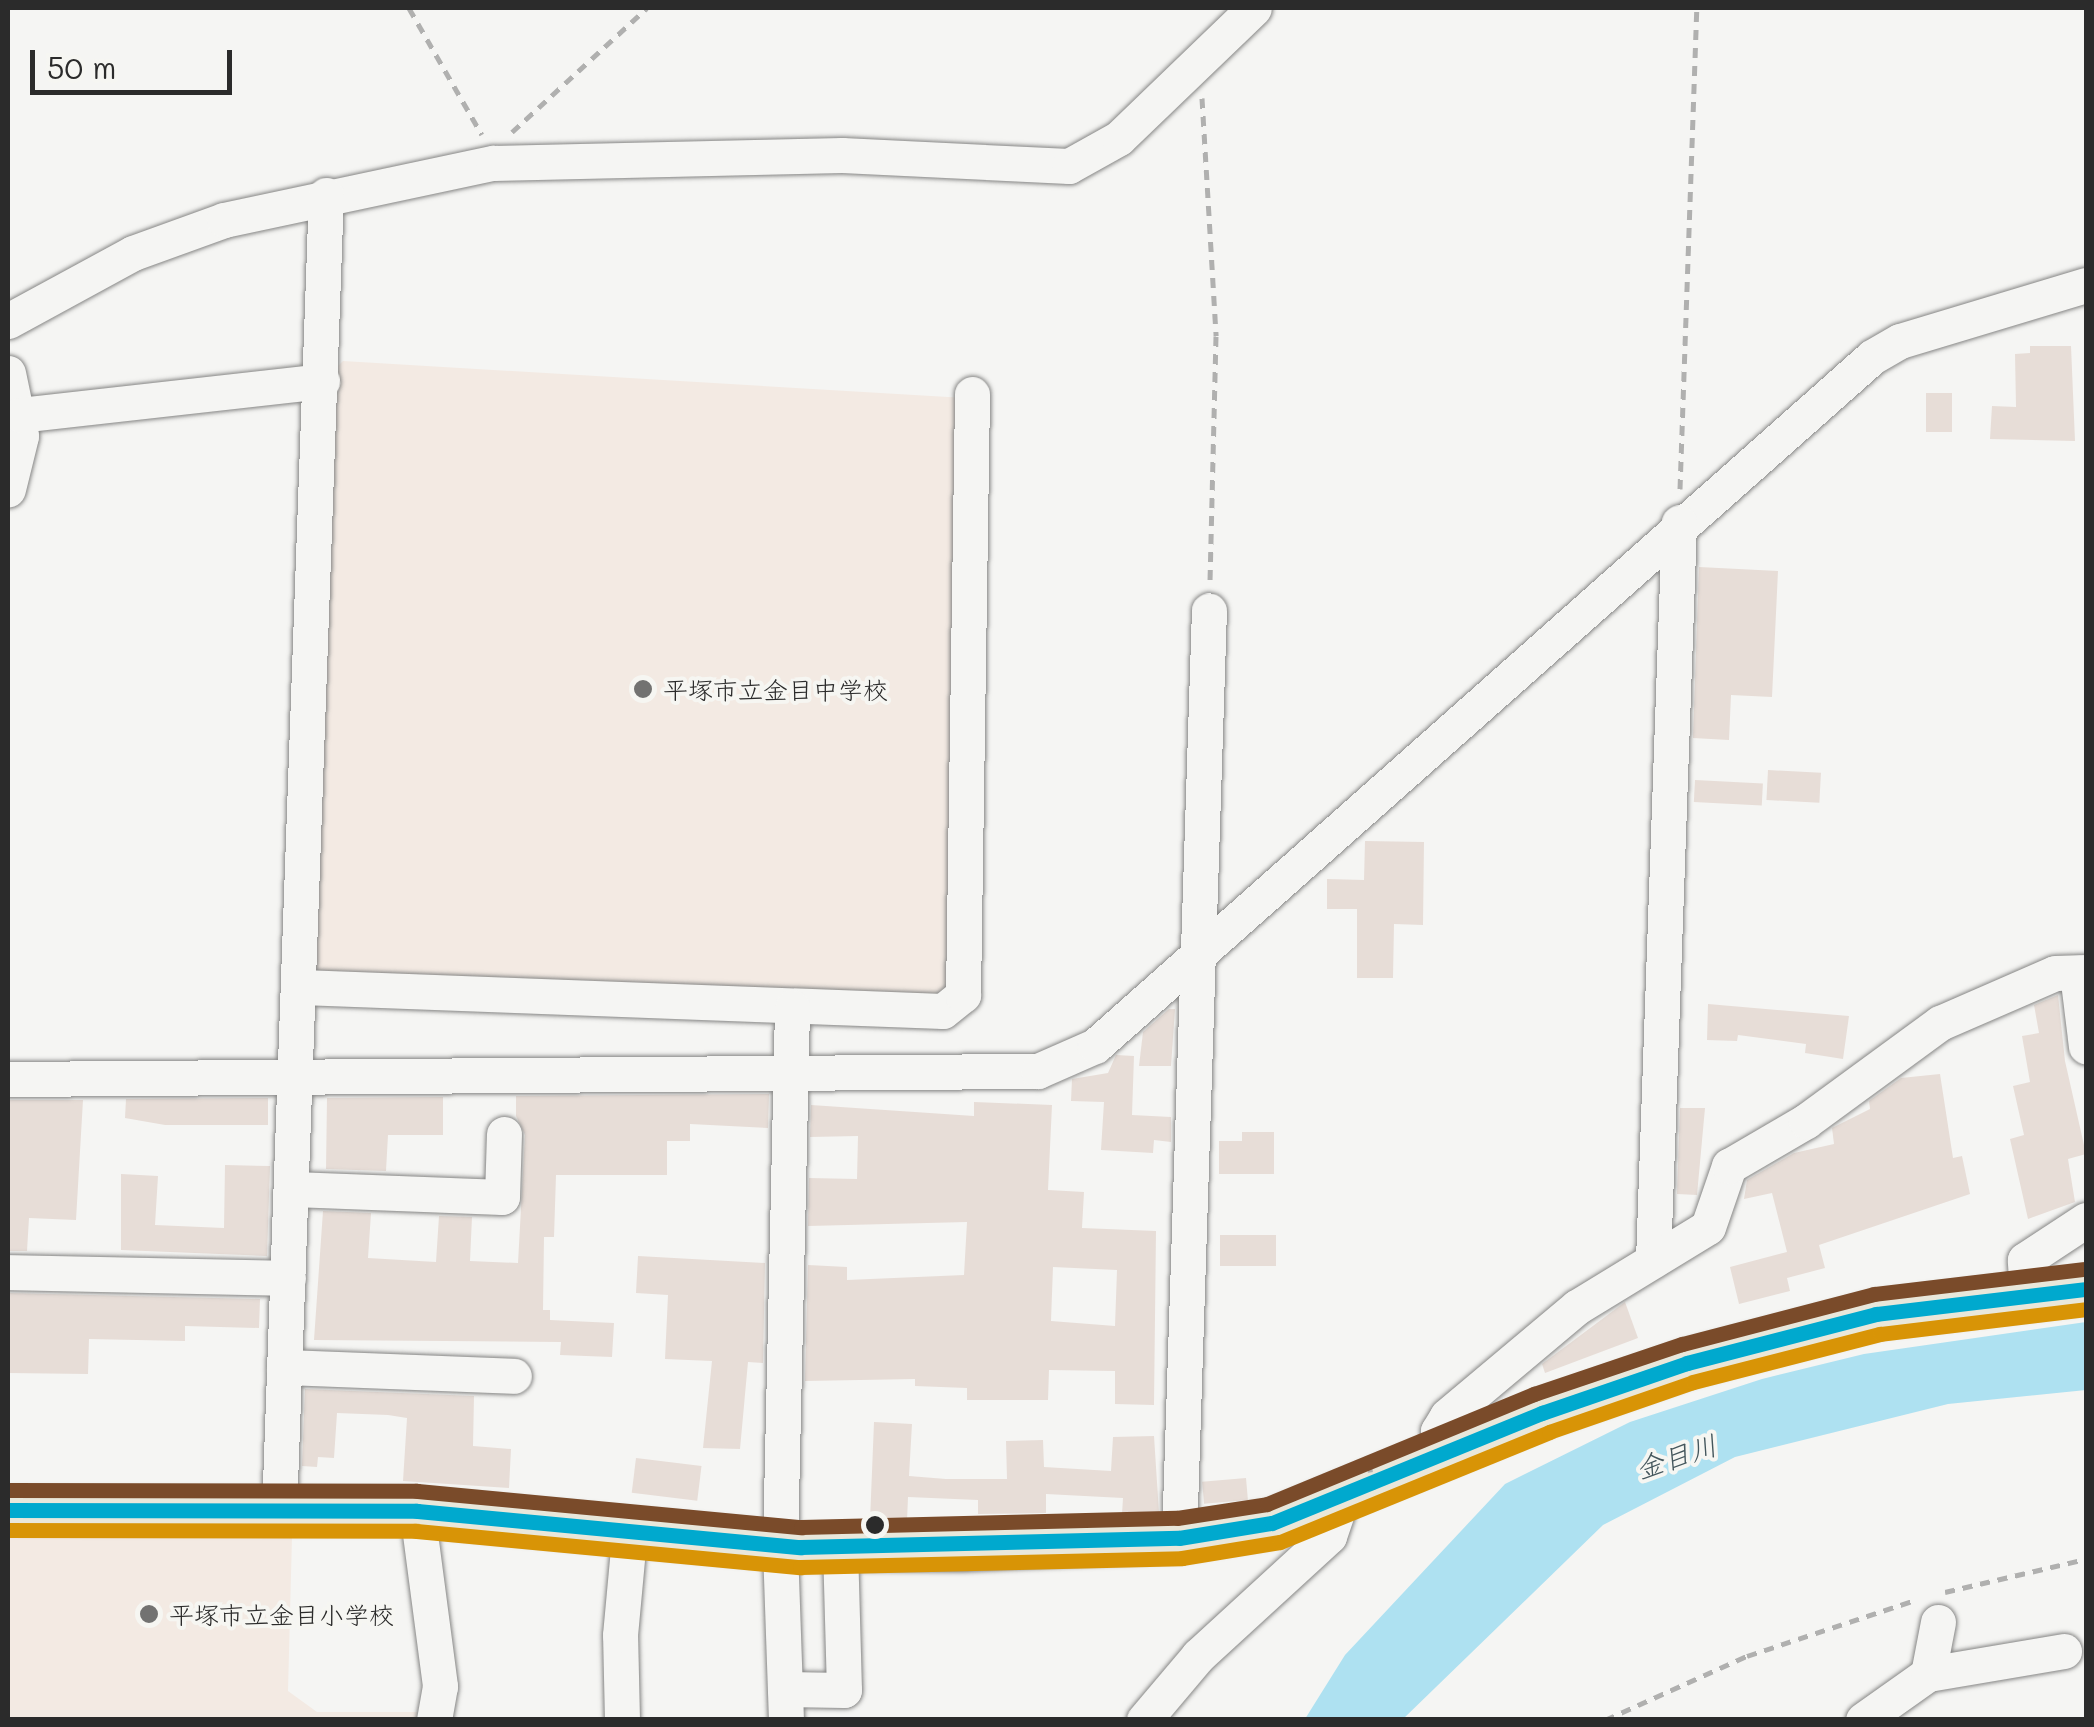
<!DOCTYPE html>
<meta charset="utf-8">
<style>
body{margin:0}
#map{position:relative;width:2094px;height:1727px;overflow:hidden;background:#f5f5f3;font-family:Mali,"Klee One",sans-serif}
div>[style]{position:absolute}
.built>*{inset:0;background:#f3eae3}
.water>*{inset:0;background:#aee1f1}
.building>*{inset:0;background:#e7ddd7;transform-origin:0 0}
.path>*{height:5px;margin-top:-2.5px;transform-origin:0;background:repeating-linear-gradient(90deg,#b0b0af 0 10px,transparent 0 18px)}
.roads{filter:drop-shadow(0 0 2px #868685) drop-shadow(0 0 2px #868685)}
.minor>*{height:35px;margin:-17.5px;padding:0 17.5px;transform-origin:17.5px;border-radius:17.5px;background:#f5f5f3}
.major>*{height:45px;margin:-22.5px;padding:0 22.5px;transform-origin:22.5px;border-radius:22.5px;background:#e9e7da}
.path-bridge>*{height:5px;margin-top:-2.5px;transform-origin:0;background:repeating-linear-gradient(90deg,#b0b0af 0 10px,transparent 0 18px)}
.bus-1>*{height:15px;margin:-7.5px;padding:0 7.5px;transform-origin:7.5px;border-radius:7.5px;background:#00a9ce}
.bus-2>*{height:15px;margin:-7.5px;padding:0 7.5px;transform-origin:7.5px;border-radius:7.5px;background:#d89406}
.bus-3>*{height:15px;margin:-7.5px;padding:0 7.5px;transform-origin:7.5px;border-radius:7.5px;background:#7a4b2a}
.dots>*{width:28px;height:28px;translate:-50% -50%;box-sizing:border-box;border:5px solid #f6f6f2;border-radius:50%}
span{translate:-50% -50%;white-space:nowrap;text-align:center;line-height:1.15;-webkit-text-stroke:8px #f6f6f2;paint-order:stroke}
.poi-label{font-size:25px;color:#2b2b2b}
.left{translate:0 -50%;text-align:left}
.water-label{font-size:28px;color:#44565c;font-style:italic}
.frame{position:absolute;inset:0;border:10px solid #2b2b2b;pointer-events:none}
.scale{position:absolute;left:30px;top:50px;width:202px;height:45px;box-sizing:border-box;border:5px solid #2b2b2b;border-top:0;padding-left:12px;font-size:30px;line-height:35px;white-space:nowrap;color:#2b2b2b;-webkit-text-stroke:8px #f6f6f2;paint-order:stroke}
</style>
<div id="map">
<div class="built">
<div style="clip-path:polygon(343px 361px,965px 398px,946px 997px,313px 972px,333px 371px)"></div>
<div style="clip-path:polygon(8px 1532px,292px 1537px,288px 1691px,317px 1712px,417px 1712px,417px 1720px,8px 1720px)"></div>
</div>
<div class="water">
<div style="clip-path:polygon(2086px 1322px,2086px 1390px,1948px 1404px,1735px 1457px,1603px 1525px,1403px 1719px,1305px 1719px,1345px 1655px,1505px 1484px,1630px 1422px,1762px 1379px,1864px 1354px)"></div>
</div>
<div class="building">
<div style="clip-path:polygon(2030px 346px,2071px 346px,2075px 441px,1990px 439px,1992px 406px,2016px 407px,2015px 354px,2030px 353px)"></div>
<div style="left:1926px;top:393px;width:26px;height:39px"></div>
<div style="clip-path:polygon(1699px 567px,1778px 571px,1772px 697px,1731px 695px,1729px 740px,1693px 738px)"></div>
<div style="left:1768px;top:770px;width:53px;height:30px;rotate:3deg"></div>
<div style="left:1695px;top:780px;width:68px;height:22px;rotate:3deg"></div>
<div style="clip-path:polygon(1365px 841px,1424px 842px,1423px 925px,1394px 924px,1393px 978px,1357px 978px,1357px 909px,1327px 909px,1327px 879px,1364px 880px)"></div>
<div style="clip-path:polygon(2058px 995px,2065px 1061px,2086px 1154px,2068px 1159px,2075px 1202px,2028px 1219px,2010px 1139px,2024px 1135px,2013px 1086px,2030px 1082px,2022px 1036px,2039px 1033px,2034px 1005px)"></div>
<div style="clip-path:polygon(1708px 1004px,1849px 1016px,1843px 1059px,1805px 1053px,1806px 1044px,1738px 1035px,1737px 1041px,1707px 1040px)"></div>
<div style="clip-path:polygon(1169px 1009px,1175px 1009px,1171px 1066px,1139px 1066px,1143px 1032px)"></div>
<div style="clip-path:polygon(1116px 1055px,1134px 1056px,1132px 1115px,1171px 1117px,1171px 1142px,1154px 1140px,1153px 1153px,1101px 1150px,1104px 1102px,1071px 1101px,1072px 1079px,1108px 1073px)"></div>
<div style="clip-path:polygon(1940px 1074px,1953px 1158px,1962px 1156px,1970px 1194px,1819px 1245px,1825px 1268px,1787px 1278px,1790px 1291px,1739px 1304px,1730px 1267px,1787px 1252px,1772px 1193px,1744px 1199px,1747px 1180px,1794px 1153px,1834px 1144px,1832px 1128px,1870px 1109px,1869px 1101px,1901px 1078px)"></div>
<div style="clip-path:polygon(769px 1094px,768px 1128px,690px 1124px,690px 1141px,667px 1141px,667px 1175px,556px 1175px,554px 1237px,544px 1237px,543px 1310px,550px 1310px,550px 1320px,614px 1323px,612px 1357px,560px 1355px,561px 1342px,314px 1340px,323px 1211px,371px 1213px,368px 1258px,436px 1262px,439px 1216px,472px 1217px,470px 1261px,518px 1263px,525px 1135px,516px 1116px,516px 1096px)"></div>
<div style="clip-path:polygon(443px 1097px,443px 1135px,388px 1135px,386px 1171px,326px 1169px,327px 1098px)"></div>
<div style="clip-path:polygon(268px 1098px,268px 1125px,165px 1125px,125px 1118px,126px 1099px)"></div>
<div style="clip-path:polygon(10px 1100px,83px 1100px,76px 1220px,29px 1218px,27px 1251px,8px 1251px)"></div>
<div style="clip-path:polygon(evenodd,974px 1102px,1052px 1105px,1048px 1190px,1084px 1192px,1082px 1228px,1156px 1231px,1154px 1405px,1115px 1404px,1115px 1371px,1049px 1370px,1048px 1400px,967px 1400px,967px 1388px,915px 1386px,915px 1379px,805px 1381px,808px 1265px,847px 1267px,847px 1280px,964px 1275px,967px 1222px,808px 1226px,809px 1178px,857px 1179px,858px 1136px,810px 1137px,811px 1105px,974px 1116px,974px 1102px,1053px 1267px,1117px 1270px,1115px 1326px,1051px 1321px,1053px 1267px)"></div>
<div style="clip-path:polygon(1680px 1108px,1705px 1108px,1697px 1195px,1677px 1194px)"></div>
<div style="clip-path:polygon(1242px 1132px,1274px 1132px,1274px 1174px,1219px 1174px,1219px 1141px,1242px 1141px)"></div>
<div style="clip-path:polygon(225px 1165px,270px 1166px,267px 1256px,121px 1250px,121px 1174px,158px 1176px,155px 1225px,224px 1228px)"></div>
<div style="left:1276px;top:1235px;width:31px;height:56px;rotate:90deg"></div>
<div style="clip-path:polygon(638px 1256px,765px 1263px,763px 1363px,748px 1362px,740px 1449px,703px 1448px,712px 1361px,665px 1359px,668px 1295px,636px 1293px)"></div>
<div style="clip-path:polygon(8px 1293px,260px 1299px,259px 1328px,185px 1326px,185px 1341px,89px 1339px,88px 1374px,8px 1373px)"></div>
<div style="clip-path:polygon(1625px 1302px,1638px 1338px,1545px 1373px,1542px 1364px)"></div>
<div style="clip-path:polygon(305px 1389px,474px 1396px,473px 1446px,511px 1449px,509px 1488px,403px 1481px,407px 1418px,388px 1415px,337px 1413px,334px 1458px,318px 1457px,317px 1467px,302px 1466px)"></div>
<div style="clip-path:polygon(874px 1422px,912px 1424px,909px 1476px,946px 1479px,1007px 1479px,1006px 1441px,1043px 1440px,1044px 1467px,1111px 1471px,1113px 1437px,1154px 1436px,1159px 1513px,1122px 1514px,1123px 1498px,1046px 1494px,1046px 1513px,978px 1514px,978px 1500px,908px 1497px,907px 1521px,870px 1521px)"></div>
<div style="left:636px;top:1458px;width:66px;height:35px;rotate:7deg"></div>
<div style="left:1246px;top:1478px;width:22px;height:44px;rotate:85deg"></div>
</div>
<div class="path">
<div style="left:409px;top:8px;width:146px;rotate:60.1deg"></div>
<div style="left:1202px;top:98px;width:238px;rotate:86.6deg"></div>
<div style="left:1216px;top:336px;width:246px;rotate:91.4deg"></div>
<div style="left:512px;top:132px;width:183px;rotate:-42.6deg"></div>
<div style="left:1680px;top:489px;width:481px;rotate:-88deg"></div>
<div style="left:1945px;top:1592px;width:145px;rotate:-13.2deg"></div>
<div style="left:1605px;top:1720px;width:156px;rotate:-24.3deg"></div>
<div style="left:1747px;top:1656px;width:177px;rotate:-18.4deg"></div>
</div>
<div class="roads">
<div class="minor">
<div style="left:8px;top:321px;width:142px;rotate:-28.5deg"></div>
<div style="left:133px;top:253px;width:97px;rotate:-19.9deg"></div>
<div style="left:224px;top:220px;width:275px;rotate:-12deg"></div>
<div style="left:493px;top:163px;width:349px;rotate:-1.3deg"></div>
<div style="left:842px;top:155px;width:227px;rotate:2.8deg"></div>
<div style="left:1069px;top:166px;width:57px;rotate:-29.2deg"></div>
<div style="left:1119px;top:138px;width:187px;rotate:-43.9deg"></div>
<div style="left:8px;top:373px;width:64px;rotate:78.3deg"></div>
<div style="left:21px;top:436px;width:55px;rotate:103.8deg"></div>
<div style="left:20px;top:415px;width:304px;rotate:-6.4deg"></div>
<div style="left:2077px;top:973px;width:74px;rotate:83deg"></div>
<div style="left:301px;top:987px;width:642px;rotate:2.14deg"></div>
<div style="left:943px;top:1011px;width:26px;rotate:-39deg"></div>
<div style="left:963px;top:995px;width:601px;rotate:-89.14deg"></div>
<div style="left:8px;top:1079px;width:1030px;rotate:-0.45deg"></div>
<div style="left:1038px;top:1071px;width:62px;rotate:-23.7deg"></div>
<div style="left:1095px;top:1046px;width:1038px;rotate:-41.56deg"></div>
<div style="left:1872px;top:357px;width:32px;rotate:-30deg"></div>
<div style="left:1900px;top:341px;width:194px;rotate:-16.8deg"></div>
<div style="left:293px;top:1189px;width:209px;rotate:2.2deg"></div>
<div style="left:502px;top:1197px;width:63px;rotate:-88.2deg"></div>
<div style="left:1653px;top:1260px;width:738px;rotate:-87.98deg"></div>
<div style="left:8px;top:1272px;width:280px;rotate:1.2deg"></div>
<div style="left:2027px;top:1292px;width:32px;rotate:-94deg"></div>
<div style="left:2025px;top:1260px;width:73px;rotate:-33.3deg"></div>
<div style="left:284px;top:1367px;width:230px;rotate:2.2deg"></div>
<div style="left:1445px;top:1453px;width:23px;rotate:-108deg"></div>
<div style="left:1438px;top:1431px;width:17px;rotate:-59deg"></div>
<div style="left:1447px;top:1416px;width:170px;rotate:-40deg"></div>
<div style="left:1577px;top:1307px;width:153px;rotate:-31.4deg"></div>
<div style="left:1708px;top:1227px;width:65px;rotate:-71deg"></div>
<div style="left:1729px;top:1166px;width:89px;rotate:-30.3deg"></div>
<div style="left:1806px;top:1121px;width:166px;rotate:-36.2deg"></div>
<div style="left:1940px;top:1023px;width:125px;rotate:-23.5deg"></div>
<div style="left:2055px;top:973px;width:31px;rotate:-2deg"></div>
<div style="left:417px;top:1511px;width:177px;rotate:82.5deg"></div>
<div style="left:440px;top:1686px;width:35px;rotate:100deg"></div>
<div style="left:279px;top:1512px;width:1318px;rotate:-87.96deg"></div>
<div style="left:1179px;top:1538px;width:928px;rotate:-88.15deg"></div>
<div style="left:1928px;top:1674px;width:53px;rotate:-79.1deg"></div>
<div style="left:785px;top:1689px;width:59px;rotate:1deg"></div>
<div style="left:844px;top:1690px;width:142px;rotate:-91.6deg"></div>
<div style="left:622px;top:1720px;width:85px;rotate:-91.3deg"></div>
<div style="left:620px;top:1635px;width:107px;rotate:-84.7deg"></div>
<div style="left:786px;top:1720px;width:174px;rotate:-92deg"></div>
<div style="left:780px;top:1546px;width:539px;rotate:-88.72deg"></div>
<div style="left:1144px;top:1720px;width:84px;rotate:-49.8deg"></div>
<div style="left:1198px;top:1656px;width:178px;rotate:-42.5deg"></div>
<div style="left:1329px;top:1536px;width:40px;rotate:-71.1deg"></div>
<div style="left:1863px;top:1720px;width:80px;rotate:-35.3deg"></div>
<div style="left:1928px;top:1674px;width:138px;rotate:-9.6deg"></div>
</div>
<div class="major">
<div style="left:8px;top:1510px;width:409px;rotate:0.1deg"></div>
<div style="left:417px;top:1511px;width:385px;rotate:5.4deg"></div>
<div style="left:800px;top:1547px;width:161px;rotate:0.4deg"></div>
<div style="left:961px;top:1548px;width:218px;rotate:-2.6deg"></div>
<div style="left:1179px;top:1538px;width:94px;rotate:-9.2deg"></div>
<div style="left:1272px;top:1523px;width:292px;rotate:-22.2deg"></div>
<div style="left:1542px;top:1413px;width:153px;rotate:-19deg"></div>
<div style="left:1687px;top:1363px;width:195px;rotate:-14.5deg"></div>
<div style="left:1876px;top:1314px;width:211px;rotate:-6.8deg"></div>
</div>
</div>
<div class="path-bridge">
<div style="left:1369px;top:1462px;width:49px;rotate:81.9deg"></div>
</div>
<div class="bus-1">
<div style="left:8px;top:1510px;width:409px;rotate:0.1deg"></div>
<div style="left:417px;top:1511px;width:385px;rotate:5.4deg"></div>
<div style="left:800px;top:1547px;width:379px;rotate:-1.4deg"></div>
<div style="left:1179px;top:1538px;width:94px;rotate:-9.2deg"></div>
<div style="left:1272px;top:1523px;width:292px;rotate:-22.2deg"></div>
<div style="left:1542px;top:1413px;width:153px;rotate:-19deg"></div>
<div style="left:1687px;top:1363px;width:195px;rotate:-14.5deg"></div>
<div style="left:1876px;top:1314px;width:211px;rotate:-6.8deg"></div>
</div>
<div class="bus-2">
<div style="left:8px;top:1530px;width:408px;rotate:0.1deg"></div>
<div style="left:416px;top:1531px;width:386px;rotate:5.4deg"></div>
<div style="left:800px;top:1567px;width:382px;rotate:-1.3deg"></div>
<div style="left:1182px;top:1558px;width:99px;rotate:-9.3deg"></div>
<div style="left:1280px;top:1542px;width:291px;rotate:-22.2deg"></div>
<div style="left:1549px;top:1432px;width:152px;rotate:-19.1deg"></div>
<div style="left:1693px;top:1382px;width:193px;rotate:-14.4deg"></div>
<div style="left:1880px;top:1334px;width:208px;rotate:-6.9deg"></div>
</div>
<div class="bus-3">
<div style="left:8px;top:1490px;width:409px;rotate:0.1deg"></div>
<div style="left:417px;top:1491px;width:386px;rotate:5.4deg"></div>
<div style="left:801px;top:1527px;width:376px;rotate:-1.4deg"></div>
<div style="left:1177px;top:1518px;width:91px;rotate:-8.8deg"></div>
<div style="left:1267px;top:1504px;width:289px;rotate:-22.4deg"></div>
<div style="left:1534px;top:1394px;width:156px;rotate:-18.7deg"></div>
<div style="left:1682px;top:1344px;width:198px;rotate:-14.6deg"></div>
<div style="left:1874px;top:1294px;width:211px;rotate:-6.8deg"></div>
</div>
<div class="dots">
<div style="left:643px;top:689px;background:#727271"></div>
<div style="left:875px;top:1525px;background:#2b2b2b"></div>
<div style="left:149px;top:1614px;background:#727271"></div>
</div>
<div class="poi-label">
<span class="left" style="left:663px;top:689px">平塚市立金目中学校</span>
<span class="left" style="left:169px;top:1614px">平塚市立金目小学校</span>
</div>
<div class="water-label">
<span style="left:1676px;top:1456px;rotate:-18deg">金目川</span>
</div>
<div class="frame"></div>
<div class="scale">50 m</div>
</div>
